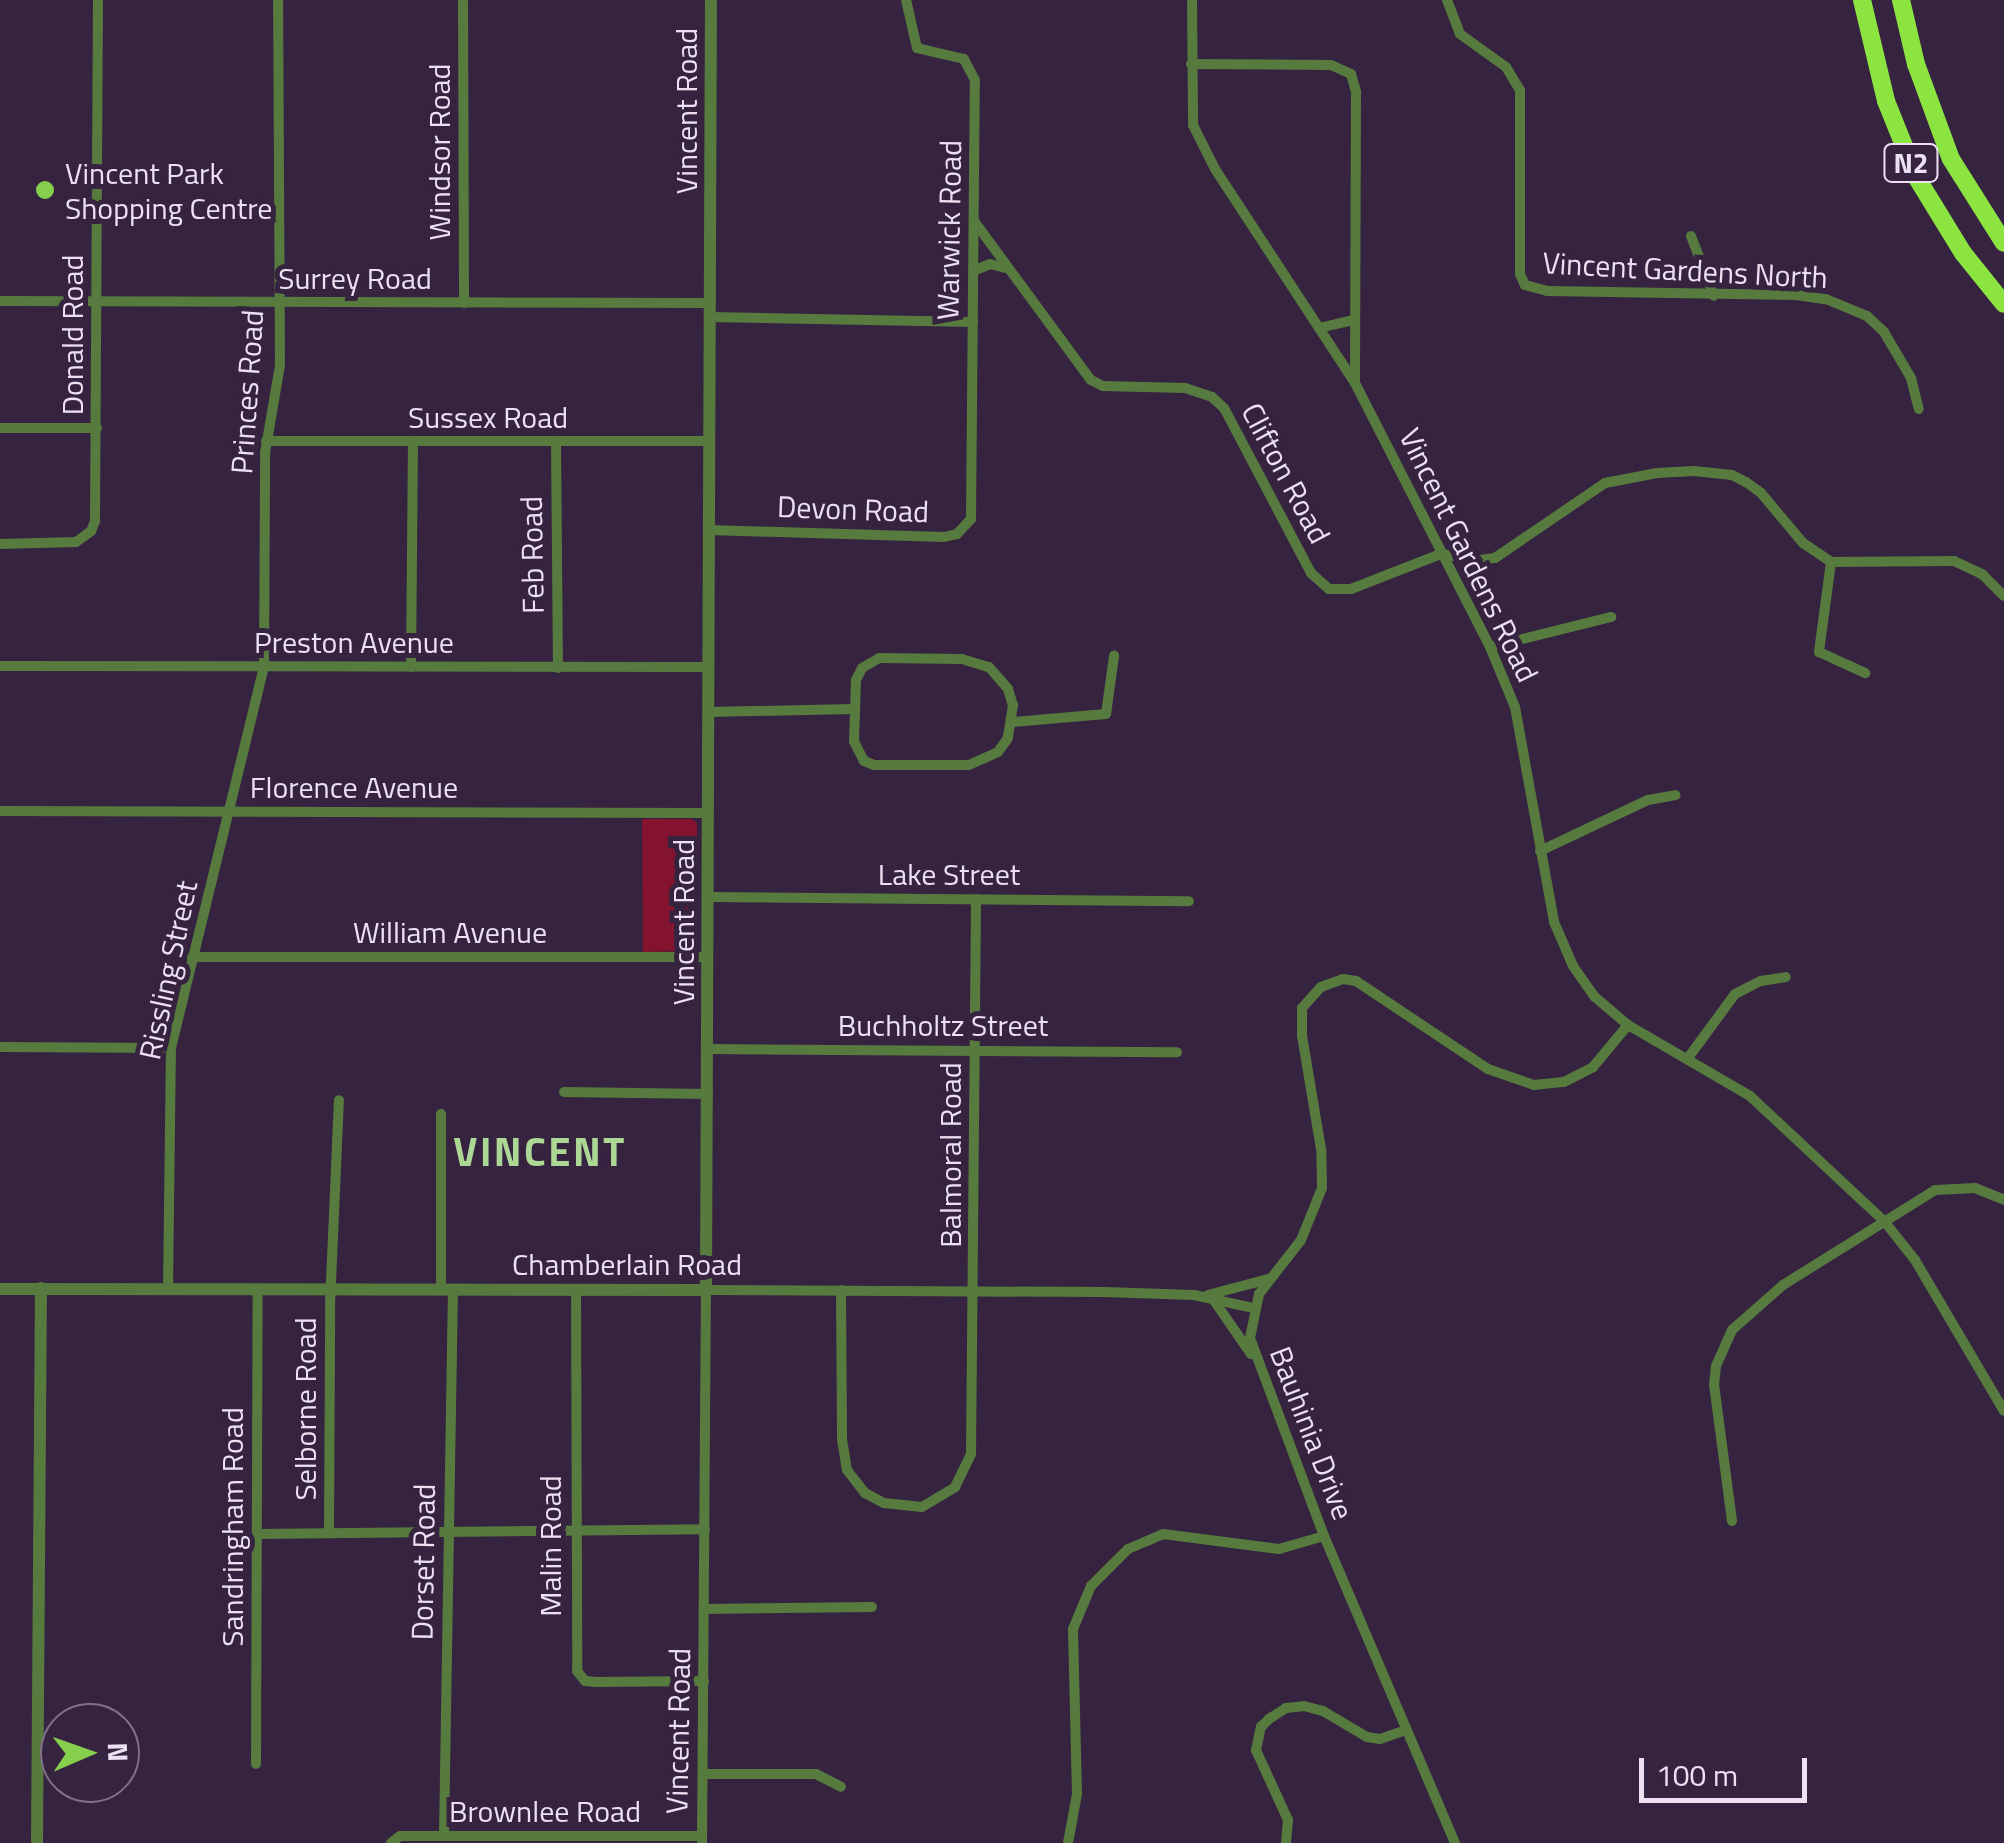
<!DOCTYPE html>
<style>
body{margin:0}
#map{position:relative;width:2004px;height:1843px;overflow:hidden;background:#362340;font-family:"Titillium Web",sans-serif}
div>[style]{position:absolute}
.green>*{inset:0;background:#83132f}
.minor>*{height:10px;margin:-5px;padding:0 5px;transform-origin:5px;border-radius:5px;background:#577a3f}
.tertiary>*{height:12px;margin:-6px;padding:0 6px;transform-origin:6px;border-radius:6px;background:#577a3f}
.motorway>*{height:18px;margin:-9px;padding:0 9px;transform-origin:9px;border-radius:9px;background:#8ce441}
.dots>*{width:28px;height:28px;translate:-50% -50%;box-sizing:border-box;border:5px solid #362340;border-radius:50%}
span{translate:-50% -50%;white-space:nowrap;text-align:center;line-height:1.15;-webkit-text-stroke:10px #362340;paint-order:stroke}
.shield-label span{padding:2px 8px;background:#362340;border:2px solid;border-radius:8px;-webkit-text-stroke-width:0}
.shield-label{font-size:28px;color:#ece0f2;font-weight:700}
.street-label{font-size:30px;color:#ece0f2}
.poi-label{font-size:30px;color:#ece0f2}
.left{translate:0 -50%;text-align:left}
.district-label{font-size:40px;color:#add794;font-weight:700;letter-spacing:2.5px}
.north{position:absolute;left:40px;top:1703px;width:100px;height:100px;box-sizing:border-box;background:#362340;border:2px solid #7f6f87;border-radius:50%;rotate:88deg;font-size:28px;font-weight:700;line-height:40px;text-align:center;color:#ece0f2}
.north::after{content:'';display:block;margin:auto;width:35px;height:45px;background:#86cf4c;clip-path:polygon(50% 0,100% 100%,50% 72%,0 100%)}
.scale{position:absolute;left:1639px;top:1758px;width:168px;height:45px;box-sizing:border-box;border:5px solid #ece0f2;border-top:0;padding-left:12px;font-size:30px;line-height:35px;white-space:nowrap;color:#ece0f2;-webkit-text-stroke:8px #362340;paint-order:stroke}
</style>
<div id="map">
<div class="green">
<div style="clip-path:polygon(642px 819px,692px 819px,697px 823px,697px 945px,693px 951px,643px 952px)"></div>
</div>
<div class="minor">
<div style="left:463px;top:0;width:303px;rotate:89.8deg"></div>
<div style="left:1192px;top:0;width:125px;rotate:89.5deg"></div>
<div style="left:1193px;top:125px;width:49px;rotate:63.4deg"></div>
<div style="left:1215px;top:169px;width:256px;rotate:56.8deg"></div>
<div style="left:1355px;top:383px;width:297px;rotate:62.9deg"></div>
<div style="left:1490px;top:647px;width:65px;rotate:67.4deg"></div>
<div style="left:1515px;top:707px;width:219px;rotate:79.7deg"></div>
<div style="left:1554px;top:922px;width:48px;rotate:66.6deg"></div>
<div style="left:1573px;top:966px;width:38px;rotate:55deg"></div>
<div style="left:1595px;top:997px;width:43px;rotate:40.3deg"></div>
<div style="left:1628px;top:1025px;width:141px;rotate:30.2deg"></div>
<div style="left:1750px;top:1096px;width:183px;rotate:43deg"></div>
<div style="left:1884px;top:1221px;width:50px;rotate:51.5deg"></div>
<div style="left:1915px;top:1260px;width:175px;rotate:59.5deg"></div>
<div style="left:1447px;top:0;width:36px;rotate:69deg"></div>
<div style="left:1460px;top:34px;width:57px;rotate:35.7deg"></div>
<div style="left:1506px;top:67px;width:27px;rotate:59deg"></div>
<div style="left:1520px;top:90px;width:184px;rotate:90deg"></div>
<div style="left:1520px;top:274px;width:12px;rotate:66deg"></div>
<div style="left:1525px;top:285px;width:23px;rotate:15deg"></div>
<div style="left:1547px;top:291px;width:249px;rotate:0.9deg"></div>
<div style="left:1796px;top:295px;width:30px;rotate:8deg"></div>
<div style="left:1826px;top:299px;width:44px;rotate:22.5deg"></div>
<div style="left:1867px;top:316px;width:23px;rotate:43deg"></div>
<div style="left:1884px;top:332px;width:53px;rotate:59.6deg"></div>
<div style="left:1911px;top:378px;width:32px;rotate:76deg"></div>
<div style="left:1191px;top:64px;width:140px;rotate:0.4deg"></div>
<div style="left:1331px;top:65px;width:22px;rotate:24deg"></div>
<div style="left:1351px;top:74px;width:19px;rotate:74deg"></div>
<div style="left:1356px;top:92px;width:290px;rotate:90.2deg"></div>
<div style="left:974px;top:221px;width:197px;rotate:53.7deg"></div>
<div style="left:1091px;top:380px;width:13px;rotate:27deg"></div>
<div style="left:1103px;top:386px;width:82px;rotate:1.4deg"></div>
<div style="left:1185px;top:388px;width:28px;rotate:18deg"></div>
<div style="left:1212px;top:397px;width:16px;rotate:43deg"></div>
<div style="left:1224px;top:408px;width:187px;rotate:62.2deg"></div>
<div style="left:1311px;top:573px;width:24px;rotate:42deg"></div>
<div style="left:1329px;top:589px;width:22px"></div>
<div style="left:1351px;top:589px;width:97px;rotate:-21.3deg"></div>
<div style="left:1441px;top:554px;width:39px;rotate:9deg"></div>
<div style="left:1480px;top:560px;width:15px;rotate:-8deg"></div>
<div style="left:1495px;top:558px;width:133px;rotate:-34.3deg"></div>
<div style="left:1605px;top:483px;width:53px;rotate:-10.9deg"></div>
<div style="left:1657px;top:473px;width:37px;rotate:-3deg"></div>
<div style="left:1694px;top:471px;width:38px;rotate:6deg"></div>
<div style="left:1732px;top:475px;width:16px;rotate:27deg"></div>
<div style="left:1746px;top:482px;width:19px;rotate:36deg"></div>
<div style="left:1761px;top:493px;width:65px;rotate:50deg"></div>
<div style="left:1803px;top:543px;width:34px;rotate:34deg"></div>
<div style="left:1831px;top:562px;width:123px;rotate:-0.5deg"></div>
<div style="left:1954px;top:561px;width:31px;rotate:25deg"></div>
<div style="left:1982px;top:574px;width:31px;rotate:45deg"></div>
<div style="left:1691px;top:236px;width:64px;rotate:69deg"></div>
<div style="left:973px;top:271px;width:18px;rotate:-22deg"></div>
<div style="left:990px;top:264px;width:16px;rotate:14deg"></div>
<div style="left:0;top:301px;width:710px;rotate:0.16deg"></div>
<div style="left:710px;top:317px;width:263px;rotate:1.1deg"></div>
<div style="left:1319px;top:328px;width:37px;rotate:-13deg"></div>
<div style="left:0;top:428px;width:97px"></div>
<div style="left:266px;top:441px;width:443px"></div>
<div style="left:556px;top:441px;width:227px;rotate:89.5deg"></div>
<div style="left:709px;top:530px;width:235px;rotate:1.7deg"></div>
<div style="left:944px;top:537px;width:13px;rotate:-13deg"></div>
<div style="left:957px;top:534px;width:21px;rotate:-47deg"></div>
<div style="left:971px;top:519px;width:439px;rotate:-89.5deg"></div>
<div style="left:975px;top:80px;width:24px;rotate:-118deg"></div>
<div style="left:964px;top:59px;width:48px;rotate:-166.8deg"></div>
<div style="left:917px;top:48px;width:49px;rotate:-102.9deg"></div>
<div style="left:0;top:544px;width:76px;rotate:-1.5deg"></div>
<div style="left:76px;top:542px;width:19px;rotate:-36deg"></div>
<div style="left:91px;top:531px;width:11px;rotate:-68deg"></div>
<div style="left:95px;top:521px;width:521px;rotate:-89.67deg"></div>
<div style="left:1831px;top:562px;width:91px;rotate:97.6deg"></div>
<div style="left:1819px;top:652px;width:51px;rotate:24.5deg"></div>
<div style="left:1490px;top:647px;width:125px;rotate:-13.9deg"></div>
<div style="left:879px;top:658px;width:83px;rotate:0.7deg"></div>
<div style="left:962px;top:659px;width:28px;rotate:17deg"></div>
<div style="left:989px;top:667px;width:29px;rotate:49deg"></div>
<div style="left:1008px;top:689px;width:17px;rotate:73deg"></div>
<div style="left:1013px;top:705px;width:33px;rotate:99deg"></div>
<div style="left:1008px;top:738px;width:17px;rotate:126deg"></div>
<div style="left:998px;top:752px;width:32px;rotate:156deg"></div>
<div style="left:969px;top:765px;width:95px;rotate:180deg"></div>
<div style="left:874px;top:765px;width:11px;rotate:-158deg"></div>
<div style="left:864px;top:761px;width:22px;rotate:-117deg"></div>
<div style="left:854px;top:741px;width:61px;rotate:-88.1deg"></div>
<div style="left:856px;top:680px;width:13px;rotate:-63deg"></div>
<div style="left:862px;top:668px;width:20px;rotate:-30deg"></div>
<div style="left:0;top:666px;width:708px;rotate:0.08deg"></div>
<div style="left:411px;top:667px;width:225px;rotate:-89.5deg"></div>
<div style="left:709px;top:712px;width:144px;rotate:-1.2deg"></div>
<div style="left:1013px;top:722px;width:93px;rotate:-4.9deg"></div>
<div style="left:1106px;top:714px;width:59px;rotate:-82.1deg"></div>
<div style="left:0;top:811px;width:708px;rotate:0.16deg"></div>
<div style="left:1540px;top:851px;width:119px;rotate:-25.3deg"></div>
<div style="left:1648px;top:800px;width:28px;rotate:-10deg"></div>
<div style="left:709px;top:897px;width:480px;rotate:0.5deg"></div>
<div style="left:192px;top:957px;width:516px"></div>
<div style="left:0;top:1047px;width:171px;rotate:0.3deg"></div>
<div style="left:708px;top:1049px;width:469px;rotate:0.4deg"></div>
<div style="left:1688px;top:1058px;width:79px;rotate:-53.7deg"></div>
<div style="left:1735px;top:994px;width:29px;rotate:-27deg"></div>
<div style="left:1761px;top:981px;width:25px;rotate:-9deg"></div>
<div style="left:564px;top:1092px;width:144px;rotate:0.8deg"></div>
<div style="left:441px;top:1289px;width:175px;rotate:-90deg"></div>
<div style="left:168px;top:1290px;width:242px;rotate:-89.3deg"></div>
<div style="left:171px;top:1048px;width:392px;rotate:-76.3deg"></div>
<div style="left:264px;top:667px;width:214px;rotate:-89.7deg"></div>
<div style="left:265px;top:453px;width:89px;rotate:-80.3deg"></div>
<div style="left:280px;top:365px;width:365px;rotate:-90.3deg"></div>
<div style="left:576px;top:1290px;width:381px;rotate:89.8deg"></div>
<div style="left:577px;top:1671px;width:13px;rotate:51deg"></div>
<div style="left:585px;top:1681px;width:11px;rotate:5deg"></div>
<div style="left:596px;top:1682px;width:108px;rotate:-0.5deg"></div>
<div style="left:841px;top:1290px;width:149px;rotate:89.6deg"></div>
<div style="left:842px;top:1439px;width:31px;rotate:81deg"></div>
<div style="left:847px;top:1470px;width:29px;rotate:52deg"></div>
<div style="left:865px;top:1493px;width:21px;rotate:28deg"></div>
<div style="left:884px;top:1503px;width:38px;rotate:6deg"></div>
<div style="left:922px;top:1507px;width:39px;rotate:-31deg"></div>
<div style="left:955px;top:1487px;width:37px;rotate:-64deg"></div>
<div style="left:971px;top:1454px;width:555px;rotate:-89.48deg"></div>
<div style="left:1208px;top:1295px;width:62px;rotate:-14.9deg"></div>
<div style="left:1213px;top:1299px;width:67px;rotate:55.4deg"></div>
<div style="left:1732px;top:1521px;width:137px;rotate:-97.5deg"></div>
<div style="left:1714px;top:1385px;width:19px;rotate:-84deg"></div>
<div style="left:1716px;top:1366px;width:39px;rotate:-66deg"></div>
<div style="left:1732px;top:1330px;width:68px;rotate:-41.4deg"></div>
<div style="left:1783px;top:1285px;width:179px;rotate:-32deg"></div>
<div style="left:1935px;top:1190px;width:40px;rotate:-2.9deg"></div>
<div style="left:1975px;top:1188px;width:31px;rotate:22deg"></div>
<div style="left:329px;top:1532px;width:227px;rotate:-89.7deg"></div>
<div style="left:330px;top:1305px;width:205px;rotate:-87.5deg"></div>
<div style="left:257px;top:1534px;width:448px;rotate:-0.6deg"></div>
<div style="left:704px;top:1609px;width:168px;rotate:-0.7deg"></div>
<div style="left:256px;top:1764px;width:474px;rotate:-89.8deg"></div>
<div style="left:704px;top:1774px;width:112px"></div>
<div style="left:816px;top:1774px;width:28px;rotate:27deg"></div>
<div style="left:444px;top:1835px;width:546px;rotate:-89.06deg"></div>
<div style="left:391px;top:1843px;width:11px;rotate:-38deg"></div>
<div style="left:400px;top:1836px;width:302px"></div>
<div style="left:702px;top:1843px;width:553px;rotate:-89.59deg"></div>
<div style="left:706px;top:1290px;width:398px;rotate:0.3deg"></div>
<div style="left:1104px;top:1292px;width:90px;rotate:1.9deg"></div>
<div style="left:1194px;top:1295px;width:60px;rotate:12.4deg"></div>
<div style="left:1068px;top:1843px;width:50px;rotate:-79.6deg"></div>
<div style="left:1077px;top:1794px;width:165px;rotate:-91.4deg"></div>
<div style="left:1073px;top:1629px;width:47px;rotate:-67.3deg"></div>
<div style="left:1091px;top:1586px;width:52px;rotate:-45deg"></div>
<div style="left:1128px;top:1549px;width:38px;rotate:-23deg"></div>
<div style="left:1163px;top:1534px;width:117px;rotate:7.4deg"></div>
<div style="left:1279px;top:1549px;width:47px;rotate:-16.1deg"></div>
<div style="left:1286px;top:1843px;width:23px;rotate:-85deg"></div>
<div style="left:1288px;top:1820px;width:77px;rotate:-114.6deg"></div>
<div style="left:1256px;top:1750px;width:24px;rotate:-78deg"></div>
<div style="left:1261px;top:1727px;width:11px;rotate:-45deg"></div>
<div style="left:1269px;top:1719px;width:20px;rotate:-33deg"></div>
<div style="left:1286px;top:1708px;width:18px;rotate:-6deg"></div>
<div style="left:1304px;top:1706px;width:20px;rotate:15deg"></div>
<div style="left:1323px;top:1711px;width:51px;rotate:30.6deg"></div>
<div style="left:1367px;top:1737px;width:13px;rotate:9deg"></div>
<div style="left:1380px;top:1739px;width:28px;rotate:-19deg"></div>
<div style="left:1455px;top:1843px;width:334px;rotate:-113.1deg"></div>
<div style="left:1324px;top:1536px;width:211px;rotate:-110.5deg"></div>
<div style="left:1250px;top:1338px;width:45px;rotate:-78.4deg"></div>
<div style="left:1259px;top:1294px;width:68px;rotate:-52.1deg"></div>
<div style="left:1301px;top:1240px;width:56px;rotate:-68deg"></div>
<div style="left:1322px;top:1188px;width:39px;rotate:-91deg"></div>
<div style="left:1321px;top:1149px;width:116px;rotate:-99.5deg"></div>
<div style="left:1302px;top:1035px;width:27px;rotate:-90deg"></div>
<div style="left:1302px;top:1008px;width:28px;rotate:-48deg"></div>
<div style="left:1321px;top:987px;width:23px;rotate:-20deg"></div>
<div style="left:1343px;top:979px;width:13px;rotate:9deg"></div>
<div style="left:1356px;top:981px;width:159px;rotate:33.7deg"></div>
<div style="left:1488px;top:1069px;width:49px;rotate:19.2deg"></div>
<div style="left:1534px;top:1085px;width:30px;rotate:-6deg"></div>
<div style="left:1564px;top:1082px;width:33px;rotate:-27deg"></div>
<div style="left:1593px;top:1067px;width:55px;rotate:-50.2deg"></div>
</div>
<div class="tertiary">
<div style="left:0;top:1289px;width:706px;rotate:0.08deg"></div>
<div style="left:706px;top:1290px;width:1290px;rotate:-89.78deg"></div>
<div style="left:37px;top:1843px;width:555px;rotate:-89.59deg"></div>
</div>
<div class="motorway">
<div style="left:1862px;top:0;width:104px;rotate:76.6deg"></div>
<div style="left:1886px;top:101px;width:83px;rotate:68.1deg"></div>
<div style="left:1917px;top:178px;width:88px;rotate:58.5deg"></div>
<div style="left:1963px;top:253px;width:65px;rotate:51.2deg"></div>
<div style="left:1901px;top:0;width:66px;rotate:76.8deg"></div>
<div style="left:1916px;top:64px;width:101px;rotate:69.8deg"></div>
<div style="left:1951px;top:159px;width:99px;rotate:57.8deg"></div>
</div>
<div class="dots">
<div style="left:45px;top:190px;background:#86cf4c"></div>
</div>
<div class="shield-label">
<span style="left:1911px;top:163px">N2</span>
</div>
<div class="street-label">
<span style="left:686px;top:111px;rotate:-90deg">Vincent Road</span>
<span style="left:439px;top:152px;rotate:-90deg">Windsor Road</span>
<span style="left:949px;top:230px;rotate:-89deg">Warwick Road</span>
<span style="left:1685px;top:270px;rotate:3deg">Vincent Gardens North</span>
<span style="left:355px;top:278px">Surrey Road</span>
<span style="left:72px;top:335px;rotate:-90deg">Donald Road</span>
<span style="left:247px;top:392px;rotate:-86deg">Princes Road</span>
<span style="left:488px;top:417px">Sussex Road</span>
<span style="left:1286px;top:473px;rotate:62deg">Clifton Road</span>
<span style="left:853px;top:509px;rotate:2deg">Devon Road</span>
<span style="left:532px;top:555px;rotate:-91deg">Feb Road</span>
<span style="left:1469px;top:555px;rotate:64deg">Vincent Gardens Road</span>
<span style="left:354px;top:642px">Preston Avenue</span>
<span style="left:354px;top:787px">Florence Avenue</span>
<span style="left:949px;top:874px">Lake Street</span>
<span style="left:683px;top:922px;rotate:-90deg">Vincent Road</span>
<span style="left:450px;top:932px">William Avenue</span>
<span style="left:168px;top:970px;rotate:-78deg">Rissling Street</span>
<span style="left:943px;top:1025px">Buchholtz Street</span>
<span style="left:950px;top:1155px;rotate:-90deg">Balmoral Road</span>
<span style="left:627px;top:1264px">Chamberlain Road</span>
<span style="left:305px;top:1409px;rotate:-90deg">Selborne Road</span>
<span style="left:1312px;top:1433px;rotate:69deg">Bauhinia Drive</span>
<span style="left:232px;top:1527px;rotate:-90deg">Sandringham Road</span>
<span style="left:550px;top:1546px;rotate:-90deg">Malin Road</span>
<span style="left:423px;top:1562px;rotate:-89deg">Dorset Road</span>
<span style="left:678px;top:1731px;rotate:-89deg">Vincent Road</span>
<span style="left:545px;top:1811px">Brownlee Road</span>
</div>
<div class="poi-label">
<span class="left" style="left:65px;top:190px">Vincent Park<br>Shopping Centre</span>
</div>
<div class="district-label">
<span style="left:540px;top:1152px">VINCENT</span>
</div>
<div class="north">N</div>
<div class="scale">100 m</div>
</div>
